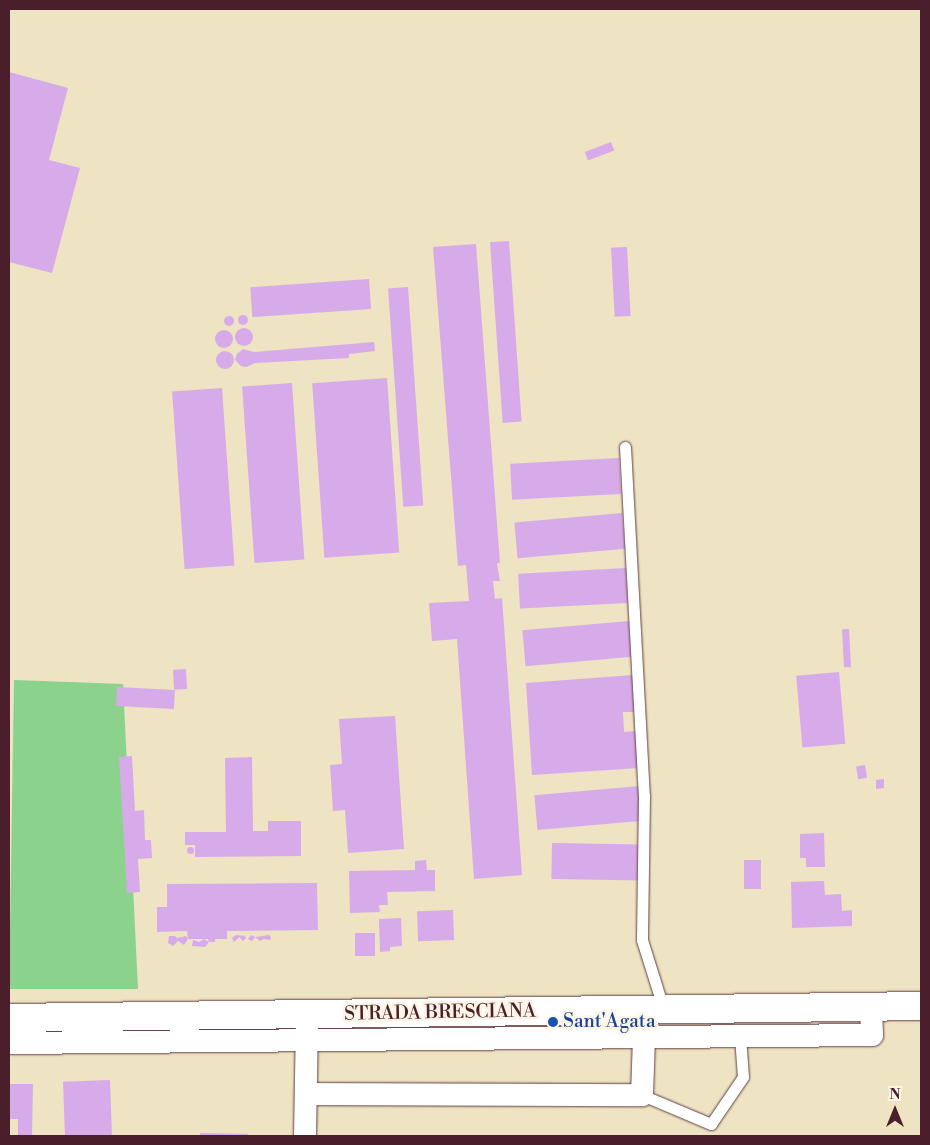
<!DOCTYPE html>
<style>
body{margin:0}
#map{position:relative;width:930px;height:1145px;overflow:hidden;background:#eee3c2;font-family:"Libre Bodoni",serif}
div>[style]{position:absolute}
.green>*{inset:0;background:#8bd28d}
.building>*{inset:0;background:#d7abea;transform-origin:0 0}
.round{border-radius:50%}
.roads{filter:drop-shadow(0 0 1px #633c42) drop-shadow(0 0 1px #633c42)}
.service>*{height:11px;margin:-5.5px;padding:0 5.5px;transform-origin:5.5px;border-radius:5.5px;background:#fff}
.minor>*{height:22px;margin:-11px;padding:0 11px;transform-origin:11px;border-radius:11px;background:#fff}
.primary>*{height:28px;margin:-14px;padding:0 14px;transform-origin:14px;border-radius:14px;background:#fff}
.dots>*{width:14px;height:14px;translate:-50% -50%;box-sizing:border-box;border:2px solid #fcf5e5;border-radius:50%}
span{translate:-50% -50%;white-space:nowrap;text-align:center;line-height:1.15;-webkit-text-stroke:5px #fcf5e5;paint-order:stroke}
.street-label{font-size:19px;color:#4a1f2b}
.transit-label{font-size:19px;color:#164399}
.left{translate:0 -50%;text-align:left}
.frame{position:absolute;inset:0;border:10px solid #4a1f2b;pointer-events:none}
.north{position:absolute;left:870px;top:1085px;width:50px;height:50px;-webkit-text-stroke:4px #fcf5e5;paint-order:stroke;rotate:0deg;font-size:14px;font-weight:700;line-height:20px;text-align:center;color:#4a1f2b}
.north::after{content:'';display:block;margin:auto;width:18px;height:22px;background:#4a1f2b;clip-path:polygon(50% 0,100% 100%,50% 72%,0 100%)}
</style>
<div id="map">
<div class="green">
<div style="clip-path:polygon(14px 680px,123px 684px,138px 989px,9px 989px)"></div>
</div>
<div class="building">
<div style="clip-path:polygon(9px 72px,68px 88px,49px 160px,80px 168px,52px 273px,9px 262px)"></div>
<div style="left:611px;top:142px;width:9px;height:28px;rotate:69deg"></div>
<div style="left:509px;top:241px;width:181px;height:19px;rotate:86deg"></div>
<div style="clip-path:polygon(476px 244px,500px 563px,497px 563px,500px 581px,493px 581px,495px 599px,502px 598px,522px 875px,474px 879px,457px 639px,432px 641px,429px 603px,469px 601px,466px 565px,458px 566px,433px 247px)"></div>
<div style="left:627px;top:247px;width:69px;height:16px;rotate:87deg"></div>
<div style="left:369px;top:279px;width:30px;height:119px;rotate:86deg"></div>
<div style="left:408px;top:287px;width:219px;height:20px;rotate:86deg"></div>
<div class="round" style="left:238px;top:315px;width:10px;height:10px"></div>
<div class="round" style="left:224px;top:316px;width:10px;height:10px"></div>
<div class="round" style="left:235px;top:328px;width:18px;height:18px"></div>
<div class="round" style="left:215px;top:330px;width:18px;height:18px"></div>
<div style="clip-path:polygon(374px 342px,375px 351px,349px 354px,349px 358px,255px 363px,246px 367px,241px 366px,235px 360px,237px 354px,243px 349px,254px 352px)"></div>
<div class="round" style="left:216px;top:351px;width:18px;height:18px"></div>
<div style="left:387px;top:378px;width:175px;height:75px;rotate:86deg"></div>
<div style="left:292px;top:383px;width:177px;height:50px;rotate:86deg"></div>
<div style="left:222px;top:388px;width:178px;height:50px;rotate:86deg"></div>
<div style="left:619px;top:458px;width:36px;height:109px;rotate:87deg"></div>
<div style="left:622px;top:513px;width:36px;height:108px;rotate:85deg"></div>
<div style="left:626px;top:568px;width:35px;height:108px;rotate:87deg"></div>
<div style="left:629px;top:621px;width:36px;height:107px;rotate:85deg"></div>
<div style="left:849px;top:629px;width:38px;height:7px;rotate:87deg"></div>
<div style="left:186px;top:669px;width:20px;height:13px;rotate:87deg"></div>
<div style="left:839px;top:672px;width:72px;height:43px;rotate:85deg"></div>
<div style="clip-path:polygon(633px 675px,635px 712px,623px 712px,624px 732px,637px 731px,639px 768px,532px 775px,526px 683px)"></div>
<div style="left:117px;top:687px;width:58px;height:19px;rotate:3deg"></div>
<div style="clip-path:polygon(395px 716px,404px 849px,348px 853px,345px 810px,333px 811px,330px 765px,342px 764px,339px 719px)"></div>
<div style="clip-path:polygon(132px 756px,135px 811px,144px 810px,145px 840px,151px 840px,152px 858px,138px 859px,140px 892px,127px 893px,119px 757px)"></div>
<div style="clip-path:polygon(252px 757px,253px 831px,268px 831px,268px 821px,301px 821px,301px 856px,195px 857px,195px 845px,185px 845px,185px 832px,226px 832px,225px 758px)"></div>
<div style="left:865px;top:765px;width:13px;height:9px;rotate:81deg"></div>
<div style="clip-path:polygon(884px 779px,884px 788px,876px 789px,876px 780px)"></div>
<div style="left:640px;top:786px;width:35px;height:106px;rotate:85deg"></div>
<div style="clip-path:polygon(824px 833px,825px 867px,806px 867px,806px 858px,800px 858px,800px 834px)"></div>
<div style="left:552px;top:843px;width:90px;height:36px;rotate:1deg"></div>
<div class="round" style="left:186.5px;top:846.5px;width:7px;height:7px"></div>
<div style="clip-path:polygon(426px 860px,427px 870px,435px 870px,435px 891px,387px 892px,388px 905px,379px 905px,380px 912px,350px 913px,349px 871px,415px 870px,415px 861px)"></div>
<div style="left:744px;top:860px;width:17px;height:29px"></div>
<div style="clip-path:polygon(824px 881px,825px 895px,841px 894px,842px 911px,852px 910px,852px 926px,792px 928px,791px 882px)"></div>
<div style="clip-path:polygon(317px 883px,318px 930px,227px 931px,227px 939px,215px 939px,215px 942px,209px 942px,208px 939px,188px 939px,184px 945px,178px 941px,173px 946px,168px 943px,169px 936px,175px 936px,177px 938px,186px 936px,188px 939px,187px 931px,157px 932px,157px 907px,167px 907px,167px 884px)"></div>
<div style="left:453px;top:910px;width:30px;height:36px;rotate:88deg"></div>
<div style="clip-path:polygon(401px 918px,402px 946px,390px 947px,390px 951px,380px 952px,379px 919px)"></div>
<div style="left:355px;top:933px;width:20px;height:23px"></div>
<div style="clip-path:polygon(236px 935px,245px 936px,246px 938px,243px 941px,239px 937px,234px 942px,232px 938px)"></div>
<div style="clip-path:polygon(251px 935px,255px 937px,269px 935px,271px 938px,270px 940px,264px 939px,260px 941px,255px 937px,252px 941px,248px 939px)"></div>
<div style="clip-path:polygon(204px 939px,209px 942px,205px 947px,192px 946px,193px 940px,199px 942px)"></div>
<div style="left:110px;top:1080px;width:56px;height:47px;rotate:88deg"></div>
<div style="clip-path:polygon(9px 1084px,33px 1084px,32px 1136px,18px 1136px,18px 1119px,9px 1119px)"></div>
<div style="clip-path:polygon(200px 1133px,248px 1134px,248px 1136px,200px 1136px)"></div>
</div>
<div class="roads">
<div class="service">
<div style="left:625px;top:447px;width:349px;rotate:86.9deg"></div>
<div style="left:644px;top:795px;width:145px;rotate:90.8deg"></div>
<div style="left:642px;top:940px;width:73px;rotate:72.6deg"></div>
<div style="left:642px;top:1095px;width:75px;rotate:22.8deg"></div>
<div style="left:711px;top:1124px;width:57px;rotate:-55.8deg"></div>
<div style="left:743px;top:1077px;width:41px;rotate:-94.2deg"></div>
</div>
<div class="minor">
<div style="left:9px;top:1043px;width:863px;rotate:-0.53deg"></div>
<div style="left:872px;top:1035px;width:29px;rotate:-92deg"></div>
<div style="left:306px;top:1094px;width:336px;rotate:0.2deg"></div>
<div style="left:642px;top:1095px;width:58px;rotate:-88deg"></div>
<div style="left:305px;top:1136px;width:110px;rotate:-89deg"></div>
</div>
<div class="primary">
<div style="left:9px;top:1018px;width:912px;rotate:-0.75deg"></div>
</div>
</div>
<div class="dots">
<div style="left:553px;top:1022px;background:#1a4fb4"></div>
</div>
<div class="street-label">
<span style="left:440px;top:1013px;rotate:-1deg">STRADA BRESCIANA</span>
</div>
<div class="transit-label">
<span class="left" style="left:563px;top:1022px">Sant'Agata</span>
</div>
<div class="frame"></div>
<div class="north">N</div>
</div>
